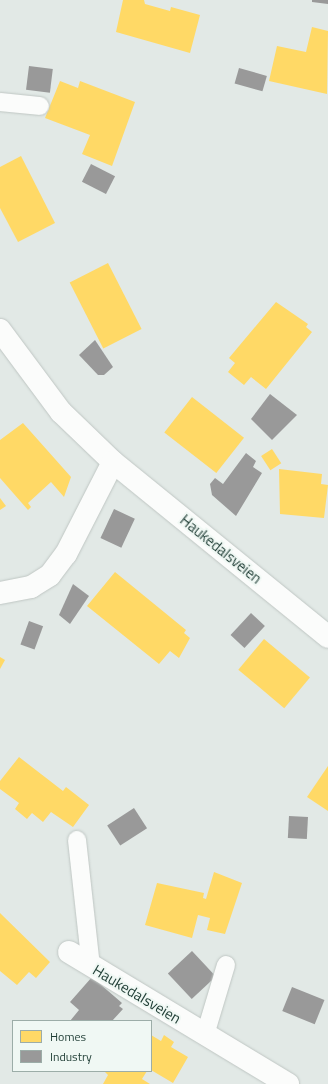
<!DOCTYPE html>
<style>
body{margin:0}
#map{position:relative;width:328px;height:1084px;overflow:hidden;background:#e2e9e6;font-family:"Titillium Web",sans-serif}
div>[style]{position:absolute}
.homes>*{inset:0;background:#ffd966;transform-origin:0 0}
.industry>*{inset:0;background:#999;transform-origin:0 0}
.roads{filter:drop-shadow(0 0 1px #bfc6c3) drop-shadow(0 0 1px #bfc6c3)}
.service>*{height:18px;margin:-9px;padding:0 9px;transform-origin:9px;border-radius:9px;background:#fbfcfb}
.minor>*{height:22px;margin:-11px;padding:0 11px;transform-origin:11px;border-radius:11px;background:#fbfcfb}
span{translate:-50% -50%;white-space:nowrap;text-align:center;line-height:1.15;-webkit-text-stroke:4px #f0f8f4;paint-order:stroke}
.street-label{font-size:15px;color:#1f3d35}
.legend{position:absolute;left:12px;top:1020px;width:140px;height:52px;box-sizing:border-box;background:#f0f8f4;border:1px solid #9cada8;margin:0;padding:5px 7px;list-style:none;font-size:12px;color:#1f3d35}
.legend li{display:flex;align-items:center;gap:8px;height:20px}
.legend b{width:20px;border:1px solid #9cada8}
</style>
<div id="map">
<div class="homes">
<div style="clip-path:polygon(123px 0,144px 0,145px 4px,170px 11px,171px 7px,200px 15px,190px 53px,116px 32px)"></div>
<div style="clip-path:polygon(312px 27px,328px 31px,327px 94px,269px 81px,277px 46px,306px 52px)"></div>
<div style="clip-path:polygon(60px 81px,78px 88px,80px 81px,135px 102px,112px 166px,82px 154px,90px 135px,45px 118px)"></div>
<div style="clip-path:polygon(21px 156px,55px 223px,18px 242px,0 208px,0 167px)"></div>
<div style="left:108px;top:263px;width:74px;height:43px;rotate:63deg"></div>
<div style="clip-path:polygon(276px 302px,308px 324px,306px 327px,312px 332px,266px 389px,251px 377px,244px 385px,228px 372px,235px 363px,229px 358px)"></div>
<div style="left:192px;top:397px;width:66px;height:45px;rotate:38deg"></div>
<div style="clip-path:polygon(23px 423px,71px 477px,64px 497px,51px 482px,28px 503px,31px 507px,28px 510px,0 478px,0 440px)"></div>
<div style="left:272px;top:449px;width:17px;height:13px;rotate:57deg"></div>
<div style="clip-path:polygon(279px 469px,322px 474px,321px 484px,328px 485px,324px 518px,280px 514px)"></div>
<div style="clip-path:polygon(0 498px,6px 506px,0 510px)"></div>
<div style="clip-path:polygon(115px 572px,186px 630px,184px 633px,190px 638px,179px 658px,170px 651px,159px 664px,87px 606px)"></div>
<div style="left:264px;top:639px;width:60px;height:40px;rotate:40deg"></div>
<div style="clip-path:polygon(0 657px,5px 660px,0 669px)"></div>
<div style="clip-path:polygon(19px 757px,63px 791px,66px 787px,89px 805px,73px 827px,51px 812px,43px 822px,32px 813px,27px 819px,15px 809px,19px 803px,0 789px,0 781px)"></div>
<div style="clip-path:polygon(328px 766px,328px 811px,307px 797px)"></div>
<div style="clip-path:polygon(214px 872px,242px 883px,225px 934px,207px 930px,210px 918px,198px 915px,192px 938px,145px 925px,157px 883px,204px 893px,203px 898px,206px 899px)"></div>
<div style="clip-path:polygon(0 913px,50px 962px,36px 978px,29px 972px,17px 985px,0 971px)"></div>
<div style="clip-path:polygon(151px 1035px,161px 1041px,164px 1035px,174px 1042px,171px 1047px,188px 1057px,173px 1083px,151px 1070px)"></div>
<div style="clip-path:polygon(104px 1071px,147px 1071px,142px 1079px,150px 1084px,103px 1084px,108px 1075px)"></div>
</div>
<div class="industry">
<div style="clip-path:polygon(312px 0,328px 0,328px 4px,312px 2px)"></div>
<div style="left:29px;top:66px;width:24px;height:24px;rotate:7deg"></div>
<div style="left:239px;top:68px;width:29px;height:16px;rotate:16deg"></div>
<div style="left:91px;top:164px;width:27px;height:20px;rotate:27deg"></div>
<div style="clip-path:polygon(95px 340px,113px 367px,104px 375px,98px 375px,79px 355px)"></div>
<div style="clip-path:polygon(270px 394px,297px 415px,272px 440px,251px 419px)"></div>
<div style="clip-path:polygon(246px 453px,256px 461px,253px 467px,262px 473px,236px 516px,212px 495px,210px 484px,215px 478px,223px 484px)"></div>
<div style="left:114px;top:509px;width:23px;height:32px;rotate:25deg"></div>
<div style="clip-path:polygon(73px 584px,89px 596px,70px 624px,59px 615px)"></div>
<div style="left:251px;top:613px;width:19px;height:30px;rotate:43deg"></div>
<div style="left:29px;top:621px;width:15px;height:25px;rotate:20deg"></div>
<div style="left:134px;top:808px;width:24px;height:32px;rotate:57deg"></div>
<div style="left:289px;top:816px;width:19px;height:22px;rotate:3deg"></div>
<div style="left:192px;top:951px;width:35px;height:33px;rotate:47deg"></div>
<div style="clip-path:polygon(92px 977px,122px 1003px,119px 1006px,123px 1009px,112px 1021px,70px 1021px,79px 1010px,70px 1002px)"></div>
<div style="left:292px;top:987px;width:35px;height:26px;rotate:22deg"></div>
</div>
<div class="roads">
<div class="service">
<div style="left:0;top:102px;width:40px;rotate:5.7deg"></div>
<div style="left:77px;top:840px;width:127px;rotate:83.7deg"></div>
<div style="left:205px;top:1035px;width:73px;rotate:-73.3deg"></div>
</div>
<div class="minor">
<div style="left:0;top:330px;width:102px;rotate:53.4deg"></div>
<div style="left:61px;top:412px;width:72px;rotate:43.9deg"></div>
<div style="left:113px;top:462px;width:277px;rotate:39.1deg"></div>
<div style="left:0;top:593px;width:32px;rotate:-11deg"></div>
<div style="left:31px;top:587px;width:22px;rotate:-32deg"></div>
<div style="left:50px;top:575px;width:26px;rotate:-53deg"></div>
<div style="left:66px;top:554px;width:103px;rotate:-62.9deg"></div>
<div style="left:69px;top:952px;width:256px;rotate:31.1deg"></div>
</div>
</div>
<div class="street-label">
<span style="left:221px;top:549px;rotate:39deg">Haukedalsveien</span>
<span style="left:137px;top:994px;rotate:31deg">Haukedalsveien</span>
</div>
<ul class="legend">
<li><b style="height:11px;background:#ffd966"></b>Homes</li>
<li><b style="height:11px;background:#999"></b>Industry</li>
</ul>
</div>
